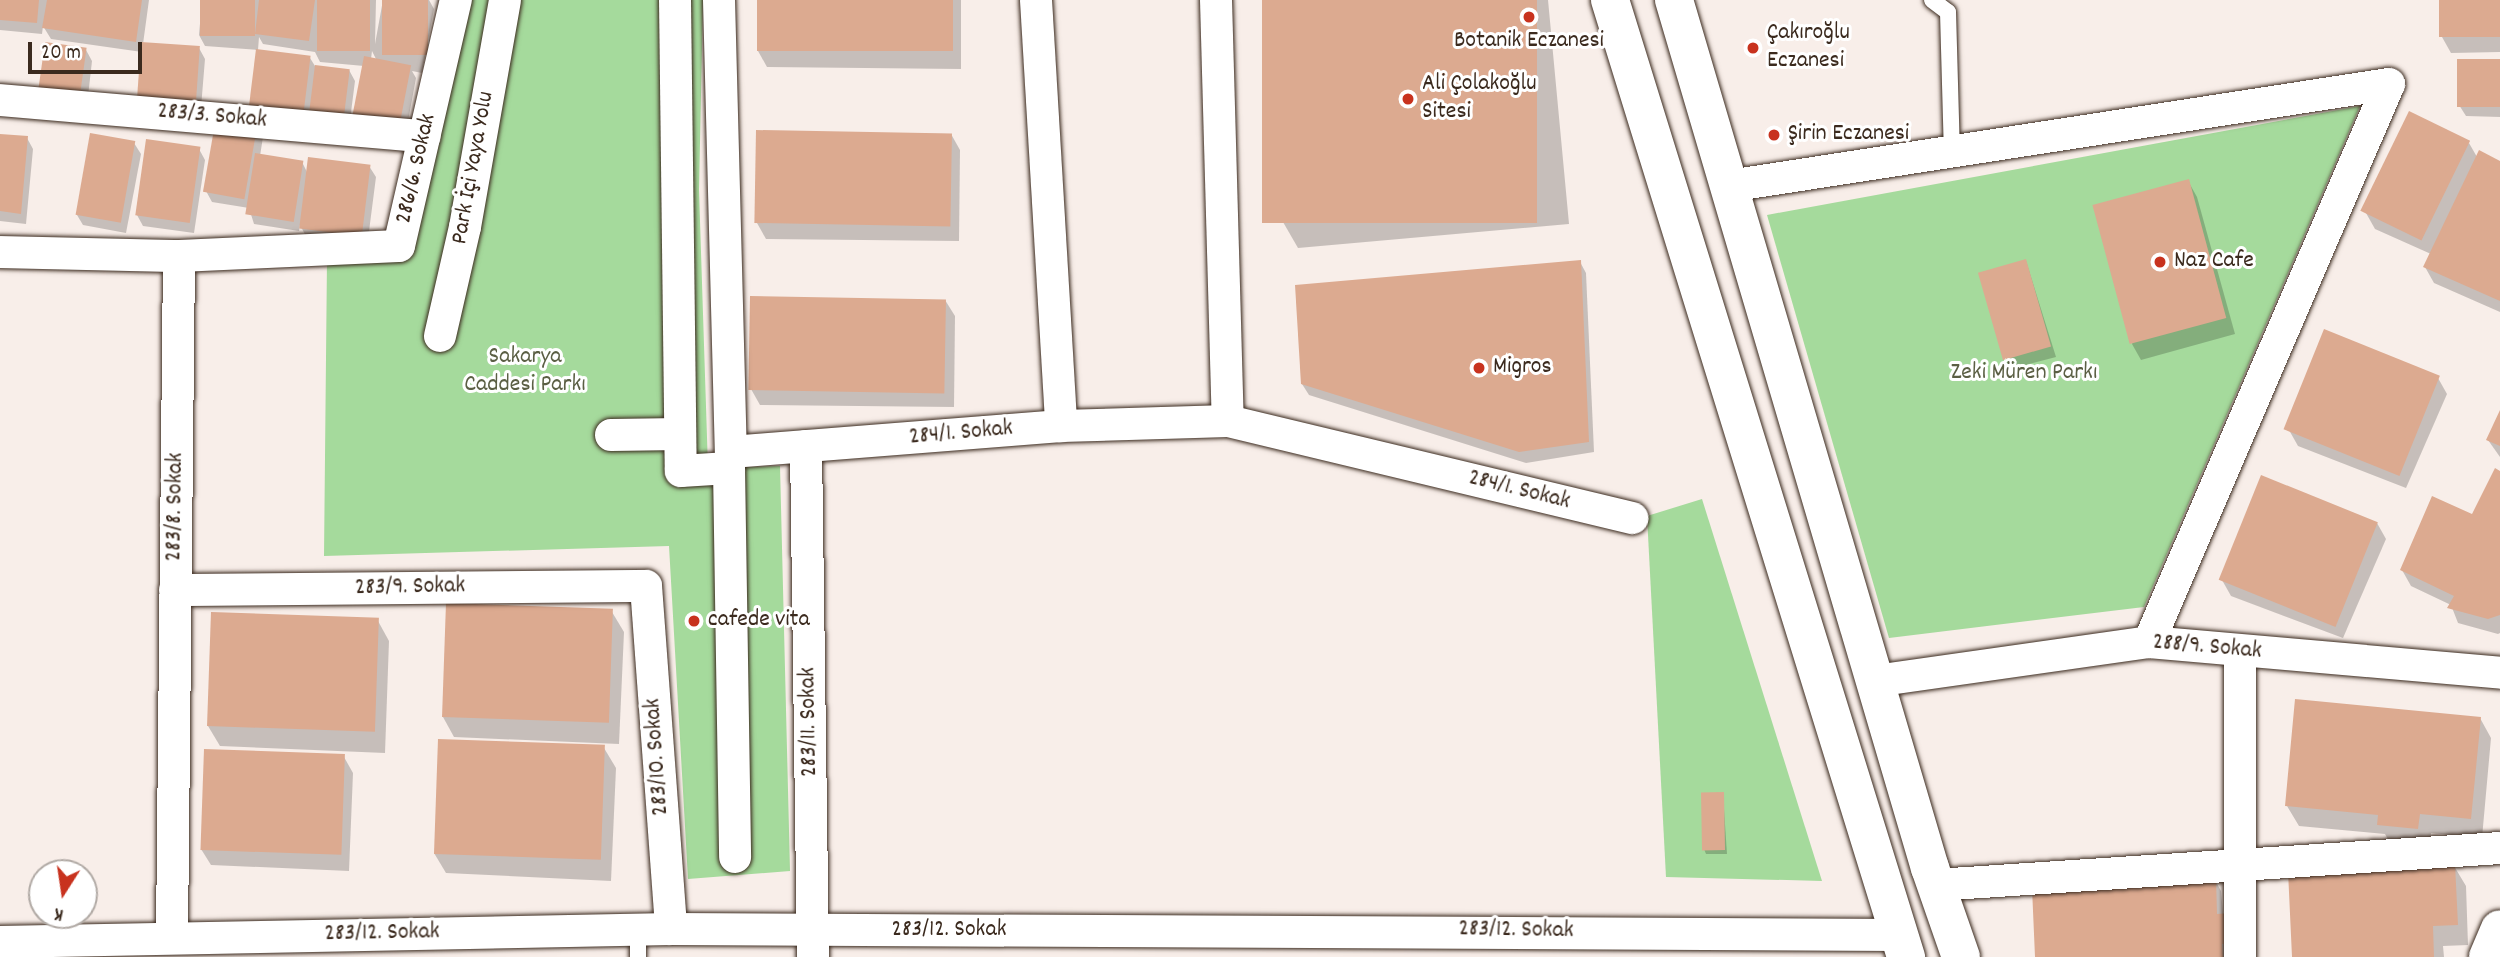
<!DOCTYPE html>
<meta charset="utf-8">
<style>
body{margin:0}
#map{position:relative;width:2500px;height:957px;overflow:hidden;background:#f8eee9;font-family:Dekko,sans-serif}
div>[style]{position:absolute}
.green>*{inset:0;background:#a5da9c}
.shadow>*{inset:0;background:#0003}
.building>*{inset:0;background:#dcaa90;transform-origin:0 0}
.roads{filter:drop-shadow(0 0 2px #3b2a1e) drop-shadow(0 0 2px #3b2a1e)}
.lane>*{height:16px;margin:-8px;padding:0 8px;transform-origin:8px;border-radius:8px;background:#fff}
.street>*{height:32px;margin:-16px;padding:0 16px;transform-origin:16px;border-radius:16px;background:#fff}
.secondary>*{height:38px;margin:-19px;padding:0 19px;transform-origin:19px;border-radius:19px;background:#fff}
.dots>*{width:19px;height:19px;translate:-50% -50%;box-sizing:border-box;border:4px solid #fff;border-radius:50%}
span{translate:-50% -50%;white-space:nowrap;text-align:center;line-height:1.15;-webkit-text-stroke:6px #fff;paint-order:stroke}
.poi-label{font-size:24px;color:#3b2a1e}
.left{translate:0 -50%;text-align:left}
.street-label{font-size:24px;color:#3b2a1e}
.park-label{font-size:24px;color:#5b5f44}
.north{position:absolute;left:28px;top:859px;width:70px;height:70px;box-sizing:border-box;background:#fff;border:2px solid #b1aaa5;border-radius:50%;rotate:192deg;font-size:19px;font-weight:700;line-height:28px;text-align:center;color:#3b2a1e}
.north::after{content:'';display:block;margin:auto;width:24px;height:32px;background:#c8321e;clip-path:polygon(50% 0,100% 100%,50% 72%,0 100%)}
.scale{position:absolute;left:28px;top:42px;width:114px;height:32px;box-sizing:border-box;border:4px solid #3b2a1e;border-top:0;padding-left:9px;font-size:21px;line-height:24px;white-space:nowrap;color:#3b2a1e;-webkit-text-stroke:5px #fff;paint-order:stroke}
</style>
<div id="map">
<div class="green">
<div style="clip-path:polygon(453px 0,703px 0,699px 190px,708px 468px,780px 466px,790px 871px,688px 879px,669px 546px,324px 556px,327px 259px,399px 246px)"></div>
<div style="clip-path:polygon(2360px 106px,2144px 607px,1889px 638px,1767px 215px)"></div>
<div style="clip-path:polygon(1702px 499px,1822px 881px,1666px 877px,1647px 516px)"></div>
</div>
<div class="shadow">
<div style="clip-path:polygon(0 0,149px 0,143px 44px,199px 48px,205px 59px,200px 120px,142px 52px,51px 39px,43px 26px,42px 34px,0 30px)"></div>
<div style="clip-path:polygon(evenodd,202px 0,376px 0,375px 44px,383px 0,429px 0,434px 9px,422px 73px,412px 71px,416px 78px,404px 143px,364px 66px,320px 62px,315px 52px,263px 44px,259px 37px,258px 50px,205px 46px,199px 35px,202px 0,372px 51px,377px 61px,371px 59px,372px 51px)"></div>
<div style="clip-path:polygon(759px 0,961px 0,961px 69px,767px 67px,758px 51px)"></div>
<div style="clip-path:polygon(1263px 0,1548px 0,1569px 224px,1298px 248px,1283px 222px)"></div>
<div style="clip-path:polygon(2441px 0,2500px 0,2500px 52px,2451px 53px,2442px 37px)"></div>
<div style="clip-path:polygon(86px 50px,92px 61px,86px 114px,45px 108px)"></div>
<div style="clip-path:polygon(310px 58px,315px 66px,349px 70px,355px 81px,348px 136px,249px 111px)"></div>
<div style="clip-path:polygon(2500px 61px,2500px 117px,2466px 116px,2459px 105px)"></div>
<div style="clip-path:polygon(217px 120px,263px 137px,260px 156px,302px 162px,308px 174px,369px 166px,376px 177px,367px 247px,308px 240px,300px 225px,299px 231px,254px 224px,249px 208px,212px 202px,206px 191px)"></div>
<div style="clip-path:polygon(758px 132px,951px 134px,960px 150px,959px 241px,766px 239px,757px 223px)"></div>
<div style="clip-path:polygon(0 135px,27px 138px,33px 149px,26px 224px,0 221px)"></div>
<div style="clip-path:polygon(134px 143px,141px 154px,126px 233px,83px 225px,77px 215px)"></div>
<div style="clip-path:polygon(2469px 143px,2477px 157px,2500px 162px,2500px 312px,2434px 283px,2425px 267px,2431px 254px,2375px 229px,2366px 213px)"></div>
<div style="clip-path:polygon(199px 149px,205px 160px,194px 233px,143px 226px,137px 215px)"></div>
<div style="clip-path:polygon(2188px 181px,2197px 197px,2235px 334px,2141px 360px,2132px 344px)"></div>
<div style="clip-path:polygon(2026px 261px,2056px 357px,2010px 369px,2004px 358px)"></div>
<div style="clip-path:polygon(1580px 262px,1586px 273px,1594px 452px,1526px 463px,1309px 395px,1302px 384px)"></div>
<div style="clip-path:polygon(945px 300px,955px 316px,954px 407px,760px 405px,751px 389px)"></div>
<div style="clip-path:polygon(2438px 378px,2447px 394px,2406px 488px,2298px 446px,2289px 430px)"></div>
<div style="clip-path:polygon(2500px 414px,2500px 457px,2488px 440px)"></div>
<div style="clip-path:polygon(2500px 472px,2500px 633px,2498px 634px,2458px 623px,2451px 605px,2411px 586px,2402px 570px,2473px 516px)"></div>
<div style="clip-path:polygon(2377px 523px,2386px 539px,2343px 638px,2231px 596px,2222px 580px)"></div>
<div style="clip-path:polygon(612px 612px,624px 632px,619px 744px,454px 737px,443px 717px)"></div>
<div style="clip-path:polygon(378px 621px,389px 641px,385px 753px,220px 746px,208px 726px)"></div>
<div style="clip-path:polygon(2480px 718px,2491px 738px,2482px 838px,2431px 833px,2429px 848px,2391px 845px,2385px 834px,2299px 826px,2287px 806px)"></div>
<div style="clip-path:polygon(604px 748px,616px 768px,611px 881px,446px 873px,434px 853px)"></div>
<div style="clip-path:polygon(344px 757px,353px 773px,349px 871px,211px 865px,201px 849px)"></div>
<div style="clip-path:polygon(1723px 794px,1727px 854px,1706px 854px,1704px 849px)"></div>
<div style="clip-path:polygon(2454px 866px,2466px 886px,2468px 945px,2443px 946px,2444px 957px,2294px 957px)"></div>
<div style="clip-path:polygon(2215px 880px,2221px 891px,2227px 957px,2037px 957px)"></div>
</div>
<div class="building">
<div style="clip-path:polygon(0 0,39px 0,37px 23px,0 20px)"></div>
<div style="clip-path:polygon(47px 0,142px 0,136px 42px,42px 28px)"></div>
<div style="left:200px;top:0;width:55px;height:36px"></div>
<div style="clip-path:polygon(259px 0,315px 0,309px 41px,255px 34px)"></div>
<div style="left:317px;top:0;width:53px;height:51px"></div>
<div style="left:382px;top:0;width:46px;height:55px"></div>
<div style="left:757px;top:0;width:196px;height:51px"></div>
<div style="left:1262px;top:0;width:275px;height:223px"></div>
<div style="left:2439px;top:0;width:61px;height:37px"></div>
<div style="left:45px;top:42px;width:42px;height:57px;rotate:8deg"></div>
<div style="left:141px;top:42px;width:59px;height:63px;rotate:4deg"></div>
<div style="left:256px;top:49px;width:55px;height:63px;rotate:7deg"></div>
<div style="left:364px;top:56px;width:48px;height:69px;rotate:11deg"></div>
<div style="left:2500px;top:59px;width:48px;height:43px;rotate:90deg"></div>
<div style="left:315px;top:65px;width:35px;height:56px;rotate:7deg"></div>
<div style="left:2409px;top:111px;width:68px;height:111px;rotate:26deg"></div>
<div style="left:216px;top:118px;width:42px;height:75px;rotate:10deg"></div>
<div style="left:756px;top:130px;width:196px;height:93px;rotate:1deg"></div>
<div style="left:90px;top:133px;width:46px;height:83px;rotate:10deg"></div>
<div style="clip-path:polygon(0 134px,28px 136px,21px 214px,0 211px)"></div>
<div style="left:146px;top:139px;width:55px;height:77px;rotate:8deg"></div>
<div style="clip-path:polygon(2479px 150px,2500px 161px,2500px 301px,2423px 267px)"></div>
<div style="left:255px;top:153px;width:49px;height:62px;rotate:9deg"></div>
<div style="left:308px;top:157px;width:63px;height:72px;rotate:7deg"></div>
<div style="left:2189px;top:179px;width:144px;height:100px;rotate:75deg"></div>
<div style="left:2026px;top:259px;width:91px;height:50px;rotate:74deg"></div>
<div style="clip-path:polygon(1581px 260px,1589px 442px,1519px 452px,1301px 384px,1295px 285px)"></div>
<div style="left:750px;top:296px;width:196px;height:94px;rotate:1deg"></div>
<div style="left:2324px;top:329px;width:125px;height:108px;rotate:22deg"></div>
<div style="clip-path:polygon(2500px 410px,2500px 446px,2486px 440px)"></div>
<div style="clip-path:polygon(2495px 468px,2500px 471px,2500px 615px,2488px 619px,2447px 608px,2454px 596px,2400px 570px,2432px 496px,2472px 514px)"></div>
<div style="left:2261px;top:475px;width:126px;height:113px;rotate:22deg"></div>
<div style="left:446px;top:603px;width:167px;height:114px;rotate:2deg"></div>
<div style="left:211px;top:612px;width:168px;height:114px;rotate:2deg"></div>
<div style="clip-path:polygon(2295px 699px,2481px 717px,2471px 819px,2420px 814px,2418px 829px,2377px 825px,2378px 815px,2285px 806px)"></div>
<div style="left:438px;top:739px;width:167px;height:115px;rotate:2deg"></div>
<div style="left:204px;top:749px;width:141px;height:101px;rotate:2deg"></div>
<div style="left:1724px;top:792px;width:58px;height:23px;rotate:89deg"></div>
<div style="clip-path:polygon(2455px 864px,2458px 925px,2433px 926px,2434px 957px,2292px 957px,2288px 871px)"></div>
<div style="clip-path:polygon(2216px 878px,2217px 914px,2230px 913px,2232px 943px,2222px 944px,2223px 957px,2035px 957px,2032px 888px)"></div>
</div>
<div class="roads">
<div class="lane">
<div style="left:1932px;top:0;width:20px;rotate:37deg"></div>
<div style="left:1948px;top:12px;width:139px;rotate:88.4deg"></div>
<div style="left:638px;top:957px;width:27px;rotate:-90deg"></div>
</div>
<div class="street">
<div style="left:675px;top:0;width:471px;rotate:89.3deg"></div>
<div style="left:681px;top:471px;width:48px;rotate:-3.6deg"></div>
<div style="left:729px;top:468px;width:389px;rotate:89.1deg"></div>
<div style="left:719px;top:0;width:452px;rotate:88.5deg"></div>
<div style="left:731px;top:452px;width:331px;rotate:-4.5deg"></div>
<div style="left:1061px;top:426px;width:167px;rotate:-1.7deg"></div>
<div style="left:1228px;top:421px;width:416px;rotate:13.5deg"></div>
<div style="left:1036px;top:0;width:427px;rotate:86.6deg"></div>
<div style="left:1216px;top:0;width:421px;rotate:88.4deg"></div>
<div style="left:0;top:100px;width:426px;rotate:4.9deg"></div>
<div style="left:1729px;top:186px;width:668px;rotate:-8.79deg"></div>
<div style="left:0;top:252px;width:179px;rotate:1.3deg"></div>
<div style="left:179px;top:256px;width:681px;rotate:90.59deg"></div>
<div style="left:179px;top:256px;width:220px;rotate:-2.6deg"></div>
<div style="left:399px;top:246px;width:253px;rotate:-77deg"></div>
<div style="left:440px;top:336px;width:112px;rotate:-77.1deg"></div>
<div style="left:465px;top:227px;width:230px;rotate:-80deg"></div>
<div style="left:611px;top:435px;width:69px;rotate:-0.8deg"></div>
<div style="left:806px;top:446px;width:511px;rotate:89.22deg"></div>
<div style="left:175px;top:590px;width:471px;rotate:-0.5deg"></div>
<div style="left:646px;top:586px;width:344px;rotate:85.8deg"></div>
<div style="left:2149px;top:642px;width:607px;rotate:-66.73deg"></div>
<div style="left:2240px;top:651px;width:306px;rotate:90deg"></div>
<div style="left:1875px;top:681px;width:277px;rotate:-8.1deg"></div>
<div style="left:2149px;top:642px;width:352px;rotate:5deg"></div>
<div style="left:1936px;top:885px;width:565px;rotate:-3.75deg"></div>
<div style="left:0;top:942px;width:671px;rotate:-1.11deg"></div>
<div style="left:671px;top:929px;width:1228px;rotate:0.28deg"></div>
</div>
<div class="secondary">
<div style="left:1610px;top:0;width:1002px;rotate:72.81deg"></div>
<div style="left:1674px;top:0;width:905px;rotate:73.57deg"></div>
<div style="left:1930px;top:868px;width:94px;rotate:70.8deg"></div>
<div style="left:2488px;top:957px;width:30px;rotate:-67deg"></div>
</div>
</div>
<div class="dots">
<div style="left:1529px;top:17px;background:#c8321e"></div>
<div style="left:1753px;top:48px;background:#c8321e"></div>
<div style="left:1408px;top:99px;background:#c8321e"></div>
<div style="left:1774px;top:135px;background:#c8321e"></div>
<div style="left:2160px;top:262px;background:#c8321e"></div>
<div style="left:1479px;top:368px;background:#c8321e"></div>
<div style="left:694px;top:621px;background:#c8321e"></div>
</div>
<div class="poi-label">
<span class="left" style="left:1767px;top:48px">Çakıroğlu<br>Eczanesi</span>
<span style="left:1529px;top:42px">Botanik Eczanesi</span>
<span class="left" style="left:1422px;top:99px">Ali Çolakoğlu<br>Sitesi</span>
<span class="left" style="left:1788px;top:135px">Şirin Eczanesi</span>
<span class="left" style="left:2174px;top:262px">Naz Cafe</span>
<span class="left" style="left:1493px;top:368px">Migros</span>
<span class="left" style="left:708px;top:621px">cafede vita</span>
</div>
<div class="street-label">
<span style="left:212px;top:117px;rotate:5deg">283/3. Sokak</span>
<span style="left:474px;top:168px;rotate:-80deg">Park İçi Yaya Yolu</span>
<span style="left:417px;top:169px;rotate:-77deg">286/6. Sokak</span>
<span style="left:961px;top:434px;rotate:-5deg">284/1. Sokak</span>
<span style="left:1519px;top:491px;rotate:14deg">284/1. Sokak</span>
<span style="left:176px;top:507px;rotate:-89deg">283/8. Sokak</span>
<span style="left:410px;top:588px;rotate:-1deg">283/9. Sokak</span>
<span style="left:2207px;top:648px;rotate:5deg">288/9. Sokak</span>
<span style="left:810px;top:722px;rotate:-91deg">283/11. Sokak</span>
<span style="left:658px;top:757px;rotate:-94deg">283/10. Sokak</span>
<span style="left:949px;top:931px">283/12. Sokak</span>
<span style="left:1516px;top:931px;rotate:1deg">283/12. Sokak</span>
<span style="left:382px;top:934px;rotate:-1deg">283/12. Sokak</span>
</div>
<div class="park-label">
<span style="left:525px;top:372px">Sakarya<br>Caddesi Parkı</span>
<span style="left:2024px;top:374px">Zeki Müren Parkı</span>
</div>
<div class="north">K</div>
<div class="scale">20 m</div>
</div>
